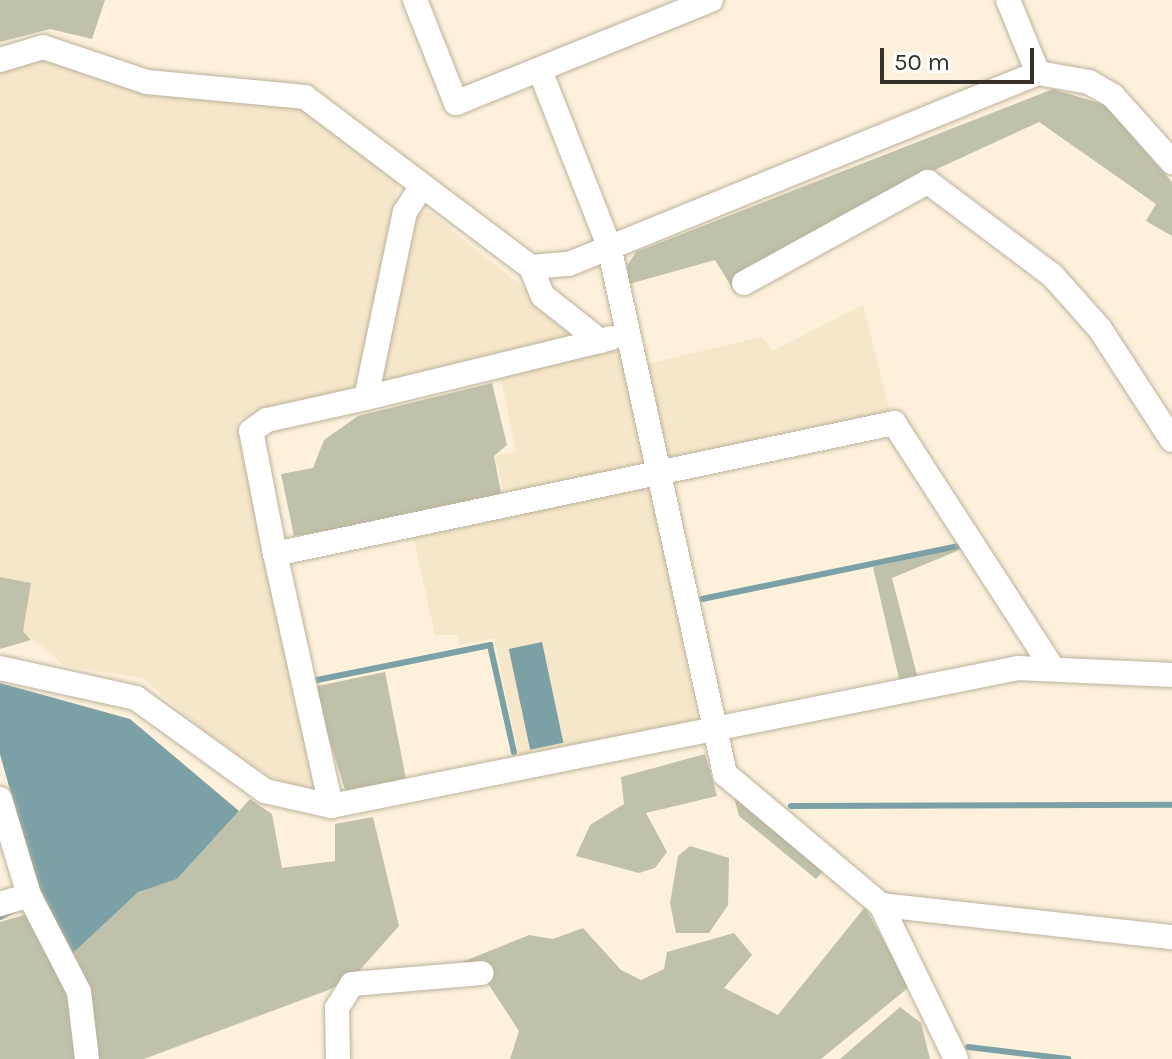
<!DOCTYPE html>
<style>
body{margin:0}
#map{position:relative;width:1172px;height:1059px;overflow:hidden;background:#fdf1dc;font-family:Karla,sans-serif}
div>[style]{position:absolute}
.built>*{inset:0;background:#f6e7ca}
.green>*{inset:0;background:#c0c1aa}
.water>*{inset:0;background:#7ba1a6;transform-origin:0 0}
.stream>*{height:6px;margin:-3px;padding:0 3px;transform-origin:3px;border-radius:3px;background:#7ba1a6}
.roads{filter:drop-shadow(0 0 2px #bbb19c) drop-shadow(0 0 2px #bbb19c)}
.minor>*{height:24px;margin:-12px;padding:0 12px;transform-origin:12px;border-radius:12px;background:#fff}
span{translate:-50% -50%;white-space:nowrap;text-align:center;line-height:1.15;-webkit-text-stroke:6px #fff;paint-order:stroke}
.scale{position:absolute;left:880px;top:48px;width:154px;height:36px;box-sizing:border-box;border:4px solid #353129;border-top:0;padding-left:10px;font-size:24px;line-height:28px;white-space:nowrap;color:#353129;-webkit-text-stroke:6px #fff;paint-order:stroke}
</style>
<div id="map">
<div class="built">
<div style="clip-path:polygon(47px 59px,300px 107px,398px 184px,356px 384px,346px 394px,237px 419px,316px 776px,304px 790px,282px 785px,200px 728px,143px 678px,65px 666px,23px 631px,0 577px,0 72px)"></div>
<div style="clip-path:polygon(428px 211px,569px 324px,566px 340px,389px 384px,375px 369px,410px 216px)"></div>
<div style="clip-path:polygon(863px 305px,891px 417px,669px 463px,647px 364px,762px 337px,772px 351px)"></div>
<div style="clip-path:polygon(608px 346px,624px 358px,645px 453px,630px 477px,506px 504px,495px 456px,516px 451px,500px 374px)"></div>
<div style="clip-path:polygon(636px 484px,656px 497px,696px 715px,688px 726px,520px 761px,494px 638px,459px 645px,457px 635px,435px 635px,413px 535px)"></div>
</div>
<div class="green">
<div style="clip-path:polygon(0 0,105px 0,92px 39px,50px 29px,0 42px)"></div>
<div style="clip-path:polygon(1053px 89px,1105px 105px,1172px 182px,1172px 236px,1146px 221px,1156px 204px,1039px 122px,926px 174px,736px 280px,736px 294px,715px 260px,629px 284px,627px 266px,636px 252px)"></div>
<div style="clip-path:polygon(492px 383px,507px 445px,494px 456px,503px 503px,294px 536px,281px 474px,313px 468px,324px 440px,358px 416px)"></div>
<div style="clip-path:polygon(969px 546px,892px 578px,918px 679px,900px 683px,873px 567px)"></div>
<div style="clip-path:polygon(0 577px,31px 583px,23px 631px,31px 640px,0 649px)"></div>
<div style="clip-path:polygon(385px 672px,407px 784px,346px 793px,313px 687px)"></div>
<div style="clip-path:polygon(705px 754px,717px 796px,646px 813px,667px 852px,655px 868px,639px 873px,576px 856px,590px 825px,624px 804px,621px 777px)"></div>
<div style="clip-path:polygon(733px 793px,824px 870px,816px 879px,739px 816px)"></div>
<div style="clip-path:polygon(250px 799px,272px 814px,282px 868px,335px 861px,335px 824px,373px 817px,399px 926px,358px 972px,331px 989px,144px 1059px,92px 1059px,72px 954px,138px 891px,177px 879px)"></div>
<div style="clip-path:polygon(690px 846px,729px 858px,728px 905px,709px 933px,676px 933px,670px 903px,678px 856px)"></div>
<div style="clip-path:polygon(865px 907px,909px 987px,821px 1059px,510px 1059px,519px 1031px,485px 979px,462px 962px,529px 935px,553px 939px,583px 928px,621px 970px,641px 980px,664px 969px,667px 952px,734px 933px,752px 955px,724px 988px,778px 1015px)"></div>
<div style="clip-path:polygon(31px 913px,61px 961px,81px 1059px,0 1059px,0 922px)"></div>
<div style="clip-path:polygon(900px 1007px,921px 1023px,930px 1059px,840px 1059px)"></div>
</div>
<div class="water">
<div style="left:542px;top:642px;width:103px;height:34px;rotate:78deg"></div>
<div style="clip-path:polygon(0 683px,130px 719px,239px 811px,177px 879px,138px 892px,72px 954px,44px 912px,0 754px)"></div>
</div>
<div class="stream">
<div style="left:702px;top:599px;width:261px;rotate:-11.7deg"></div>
<div style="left:317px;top:680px;width:177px;rotate:-11.4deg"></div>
<div style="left:490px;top:645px;width:110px;rotate:77.4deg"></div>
<div style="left:791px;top:806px;width:381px;rotate:-0.2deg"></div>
<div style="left:0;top:917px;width:15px;rotate:-28deg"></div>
<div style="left:968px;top:1047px;width:101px;rotate:6.8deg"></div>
</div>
<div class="roads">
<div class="minor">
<div style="left:415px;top:0;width:111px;rotate:68.3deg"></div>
<div style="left:456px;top:103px;width:275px;rotate:-22deg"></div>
<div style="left:1008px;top:0;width:79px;rotate:67.7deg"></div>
<div style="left:0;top:60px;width:45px;rotate:-16.8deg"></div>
<div style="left:43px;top:47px;width:110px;rotate:18.6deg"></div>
<div style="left:147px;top:82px;width:159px;rotate:5.4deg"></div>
<div style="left:305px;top:97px;width:283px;rotate:37deg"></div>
<div style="left:531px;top:267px;width:38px;rotate:-5deg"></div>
<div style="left:569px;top:264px;width:506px;rotate:-22.16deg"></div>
<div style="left:1038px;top:73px;width:52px;rotate:10deg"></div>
<div style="left:1089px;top:82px;width:28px;rotate:30deg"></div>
<div style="left:1113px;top:96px;width:89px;rotate:48.2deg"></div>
<div style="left:541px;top:73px;width:186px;rotate:68.5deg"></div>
<div style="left:609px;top:246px;width:541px;rotate:77.61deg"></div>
<div style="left:725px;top:774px;width:204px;rotate:40deg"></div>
<div style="left:881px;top:905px;width:171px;rotate:64deg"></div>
<div style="left:531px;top:267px;width:31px;rotate:68deg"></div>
<div style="left:543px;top:296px;width:73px;rotate:38.3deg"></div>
<div style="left:600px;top:341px;width:11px;rotate:-15deg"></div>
<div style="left:744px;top:283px;width:210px;rotate:-28.8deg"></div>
<div style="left:928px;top:182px;width:155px;rotate:36.9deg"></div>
<div style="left:1052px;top:275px;width:72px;rotate:48.4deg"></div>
<div style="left:1100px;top:329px;width:132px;rotate:57deg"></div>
<div style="left:366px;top:398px;width:241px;rotate:-13.7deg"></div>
<div style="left:275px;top:554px;width:125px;rotate:-101deg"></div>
<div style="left:251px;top:431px;width:19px;rotate:-35deg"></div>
<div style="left:267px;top:420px;width:101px;rotate:-12.5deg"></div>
<div style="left:366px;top:398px;width:190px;rotate:-78.2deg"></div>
<div style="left:405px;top:212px;width:30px;rotate:-57deg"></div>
<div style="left:0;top:668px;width:139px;rotate:12.4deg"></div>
<div style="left:136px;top:698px;width:159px;rotate:35.8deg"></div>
<div style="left:265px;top:791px;width:68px;rotate:12.8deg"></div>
<div style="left:331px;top:806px;width:701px;rotate:-11.36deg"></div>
<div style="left:1018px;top:668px;width:154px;rotate:2.6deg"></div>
<div style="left:0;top:799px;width:100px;rotate:73.2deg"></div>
<div style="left:29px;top:895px;width:109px;rotate:62.7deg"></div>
<div style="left:79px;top:992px;width:67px;rotate:83.2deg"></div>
<div style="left:331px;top:806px;width:258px;rotate:-102.5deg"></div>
<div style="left:275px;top:554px;width:633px;rotate:-11.95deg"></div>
<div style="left:894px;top:423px;width:287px;rotate:57.1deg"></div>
<div style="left:0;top:904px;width:30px;rotate:-17deg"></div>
<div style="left:881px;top:905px;width:293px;rotate:6.3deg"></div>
<div style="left:338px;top:1059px;width:51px;rotate:-91.1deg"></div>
<div style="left:337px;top:1008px;width:28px;rotate:-58deg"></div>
<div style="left:352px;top:984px;width:130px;rotate:-4.8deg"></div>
</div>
</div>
<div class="scale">50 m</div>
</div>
